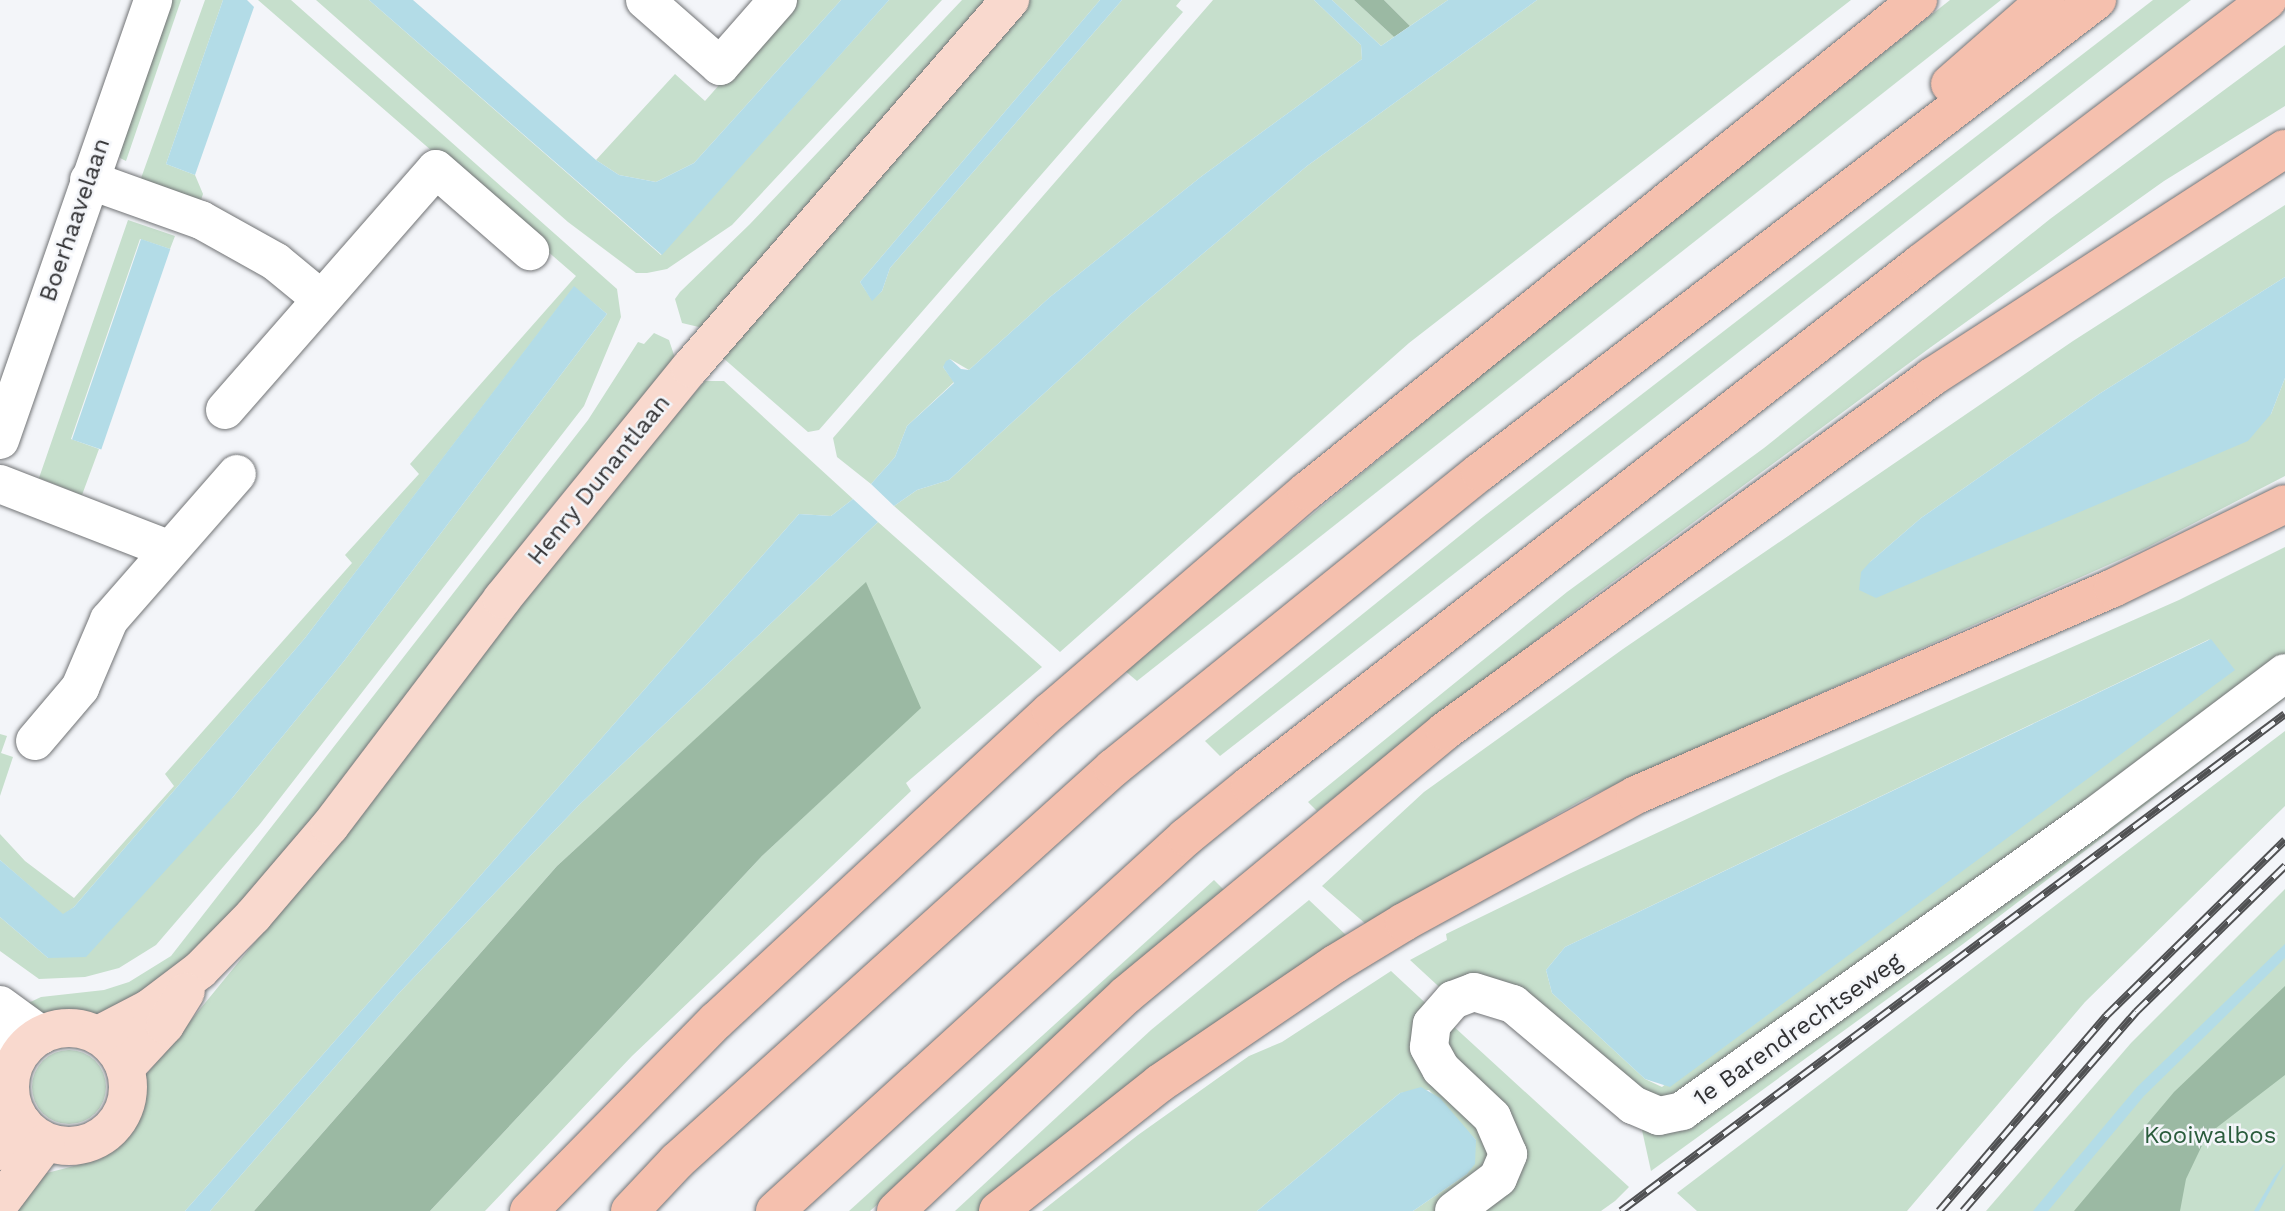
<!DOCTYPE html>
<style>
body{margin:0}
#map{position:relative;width:2285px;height:1211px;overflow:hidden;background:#f3f5f9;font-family:"Work Sans",sans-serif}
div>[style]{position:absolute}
.green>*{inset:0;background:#c6dfcc}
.round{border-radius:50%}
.forest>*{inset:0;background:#9bb9a3}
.water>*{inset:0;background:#b3dce7;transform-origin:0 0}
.roads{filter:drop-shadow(0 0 2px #727476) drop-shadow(0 0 2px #727476)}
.minor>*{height:38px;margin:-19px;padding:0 19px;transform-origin:19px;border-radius:19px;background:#fff}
.major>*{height:38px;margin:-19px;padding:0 19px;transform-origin:19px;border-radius:19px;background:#f9d9ce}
.major>.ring{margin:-19px;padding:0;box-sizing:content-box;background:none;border:38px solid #f9d9ce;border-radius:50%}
.highway>*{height:38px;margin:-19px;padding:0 19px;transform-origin:19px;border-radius:19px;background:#f5c0ae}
.rail>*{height:8px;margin-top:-4px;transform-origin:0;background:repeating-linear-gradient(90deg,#f3f5f9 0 16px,#505153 0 32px);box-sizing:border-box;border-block:2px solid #505153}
span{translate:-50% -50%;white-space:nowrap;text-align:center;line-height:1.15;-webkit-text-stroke:5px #f3f5f9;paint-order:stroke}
.street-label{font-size:24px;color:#313133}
.park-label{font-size:24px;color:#2a5c3c}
</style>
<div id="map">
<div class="green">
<div style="clip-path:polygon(170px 0,181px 0,126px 161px,120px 158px,117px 144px)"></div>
<div style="clip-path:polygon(205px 0,223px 0,166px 164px,195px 175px,203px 194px,200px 203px,140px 181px)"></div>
<div style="clip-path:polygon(258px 0,291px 0,617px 289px,621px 317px,584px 406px,260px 824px,156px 945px,119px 968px,85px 977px,39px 979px,0 951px,0 917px,48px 958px,233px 797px,344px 661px,607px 314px,574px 287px,305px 638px,74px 907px,63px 915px,0 860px,0 834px,25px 861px,74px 898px,174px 786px,165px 774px,352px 563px,345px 555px,419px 474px,410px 464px,576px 276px)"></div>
<div style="clip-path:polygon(316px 0,369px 0,661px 255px,889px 0,942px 0,732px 225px,667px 269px,647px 273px,636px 273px,568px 222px)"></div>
<div style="clip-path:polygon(794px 0,841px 0,694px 163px,656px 182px,619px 175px,596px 160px,675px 74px,705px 101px)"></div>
<div style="clip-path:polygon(962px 0,991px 0,703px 328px,682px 323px,675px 299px,680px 292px,750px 224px)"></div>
<div style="clip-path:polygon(1027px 0,1100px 0,860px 282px,872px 300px,882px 291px,890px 268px,1122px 0,1181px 0,1176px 6px,1183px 12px,819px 430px,808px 432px,722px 357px)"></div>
<div style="clip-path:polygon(1213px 0,1314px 0,1361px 45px,1362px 59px,1202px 176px,1050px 297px,969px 370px,950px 359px,943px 367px,954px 382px,907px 426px,895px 457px,871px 484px,837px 457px,833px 438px)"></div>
<div style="clip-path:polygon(1332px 0,1354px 0,1394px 37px,1381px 46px)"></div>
<div style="clip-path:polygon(1384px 0,1448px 0,1410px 26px)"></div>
<div style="clip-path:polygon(1537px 0,1851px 0,1409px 343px,1060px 652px,894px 506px,917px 490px,949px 480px,1130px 315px,1307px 166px)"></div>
<div style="clip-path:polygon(1950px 0,2001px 0,1137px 681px,1124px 670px,1558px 311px)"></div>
<div style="clip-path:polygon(2153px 0,2191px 0,1220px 756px,1205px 741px,1483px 517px)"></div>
<div style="clip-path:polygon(2285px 45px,2285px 106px,2164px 181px,1931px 347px,1587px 601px,1317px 811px,1308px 802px,1567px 592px,1764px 448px,2050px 219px)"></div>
<div style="clip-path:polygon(2285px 205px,2285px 277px,2099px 394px,1921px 518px,1870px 562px,2271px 414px,2285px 378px,2285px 476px,2146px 548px,1584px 799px,1367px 925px,1322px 886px,1424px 792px,1623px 649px,2073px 341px)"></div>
<div style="clip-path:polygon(128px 220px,175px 236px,170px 249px,140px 239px,71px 439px,99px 449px,82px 495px,39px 478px)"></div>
<div style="clip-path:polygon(654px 333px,669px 340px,675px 358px,535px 527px,364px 757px,233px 914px,161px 982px,97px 1018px,48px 1016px,24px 1005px,41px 997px,104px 990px,129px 982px,171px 956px,588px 420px,638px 342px,644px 344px)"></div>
<div style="clip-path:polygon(705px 381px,724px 381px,853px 499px,831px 516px,799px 514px,185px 1211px,17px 1211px,43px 1174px,101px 1159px,144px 1110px,146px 1075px,351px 825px,590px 513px)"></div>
<div style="clip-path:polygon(878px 522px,1042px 667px,906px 783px,911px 791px,632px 1056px,485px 1211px,430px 1211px,762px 856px,920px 708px,866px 583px,557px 866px,254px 1211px,210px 1211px,399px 993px,578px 806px)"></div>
<div style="clip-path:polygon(evenodd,2285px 547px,2285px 662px,1662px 1104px,1528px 998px,1449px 996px,1410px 960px,1447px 940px,1446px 934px,1571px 873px,1779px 776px,2179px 600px,2285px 547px,2210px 639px,1662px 1087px,1645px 1079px,1552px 993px,1546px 970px,1565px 947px,2210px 639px)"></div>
<div style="clip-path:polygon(2285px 682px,2285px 698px,1963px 944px,1651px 1171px,1640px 1121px)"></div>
<div style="clip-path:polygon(2285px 731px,2285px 806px,2085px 1002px,1907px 1211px,1697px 1211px,1677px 1193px)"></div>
<div style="clip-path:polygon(0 734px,7px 736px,1px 753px,13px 757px,0 796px)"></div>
<div style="clip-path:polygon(1214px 880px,1226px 892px,870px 1211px,849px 1211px)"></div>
<div style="clip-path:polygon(2285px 889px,2285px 1211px,1986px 1211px,2131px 1043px)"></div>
<div style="clip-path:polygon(1309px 900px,1347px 936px,982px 1211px,955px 1211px,1151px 1030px)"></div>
<div style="clip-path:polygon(1391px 971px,1433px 1010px,1427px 1018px,1491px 1126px,1498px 1158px,1444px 1211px,1413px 1211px,1467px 1174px,1476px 1140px,1429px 1090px,1400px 1093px,1257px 1211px,1042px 1211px,1138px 1135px,1249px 1056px,1282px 1042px)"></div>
<div style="clip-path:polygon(1451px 1024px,1629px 1187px,1615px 1201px,1601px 1211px,1482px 1211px,1511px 1188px,1445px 1046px)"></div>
<div class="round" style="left:32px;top:1050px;width:74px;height:74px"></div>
</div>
<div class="forest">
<div style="clip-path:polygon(1354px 0,1384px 0,1410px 26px,1394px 37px)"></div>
<div style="clip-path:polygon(866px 582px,921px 708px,762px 856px,430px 1211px,254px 1211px,557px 866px)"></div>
<div style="clip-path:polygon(2285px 986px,2285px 1075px,2207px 1135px,2186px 1179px,2180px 1211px,2074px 1211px,2174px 1092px)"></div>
</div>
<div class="water">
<div style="clip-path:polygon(223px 0,247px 0,254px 7px,195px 175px,166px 164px)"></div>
<div style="clip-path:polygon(369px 0,413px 0,596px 160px,619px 175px,656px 182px,694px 163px,841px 0,889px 0,662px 255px)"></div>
<div style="clip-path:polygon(1100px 0,1122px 0,890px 268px,882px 291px,872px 301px,860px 282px)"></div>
<div style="clip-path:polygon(1314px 0,1332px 0,1381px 46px,1448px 0,1537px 0,1307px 166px,1130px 315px,949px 480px,917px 490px,894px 506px,871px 484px,895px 457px,907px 426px,954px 383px,943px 367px,946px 361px,950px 359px,961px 369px,969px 370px,1050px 297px,1202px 176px,1362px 59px,1361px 45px)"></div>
<div style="left:141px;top:239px;width:31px;height:212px;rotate:19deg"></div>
<div style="clip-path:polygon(2285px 277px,2285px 378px,2271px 414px,2248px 441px,1876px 598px,1859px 590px,1861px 572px,1870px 562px,1921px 518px,2099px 394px)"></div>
<div style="clip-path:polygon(574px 286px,607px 314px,344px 661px,233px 797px,86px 957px,48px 958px,0 917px,0 860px,63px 914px,74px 907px,305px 638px)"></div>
<div style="clip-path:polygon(853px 499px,878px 522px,578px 806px,399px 993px,210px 1211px,185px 1211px,799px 514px,831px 516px)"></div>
<div style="clip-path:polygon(2211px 639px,2235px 670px,1670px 1087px,1645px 1079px,1552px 993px,1546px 970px,1565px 947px)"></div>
<div style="clip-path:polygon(2285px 944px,2285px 958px,2144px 1096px,2048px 1211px,2033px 1211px,2137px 1087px)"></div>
<div style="clip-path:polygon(1421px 1087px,1440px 1098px,1476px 1140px,1475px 1164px,1467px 1174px,1413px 1211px,1257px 1211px,1400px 1093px)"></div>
<div style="clip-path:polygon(2285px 1163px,2259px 1211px,2254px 1211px,2274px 1177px)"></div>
</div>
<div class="roads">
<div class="minor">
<div style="left:645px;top:0;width:100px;rotate:41.3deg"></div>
<div style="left:720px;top:66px;width:88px;rotate:-48.7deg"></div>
<div style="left:89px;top:180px;width:119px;rotate:19.7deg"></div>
<div style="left:201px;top:220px;width:86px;rotate:29.2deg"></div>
<div style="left:276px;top:262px;width:58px;rotate:39.4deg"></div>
<div style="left:225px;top:410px;width:320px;rotate:-48.8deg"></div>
<div style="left:436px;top:169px;width:125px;rotate:41.1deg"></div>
<div style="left:0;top:440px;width:466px;rotate:-70.8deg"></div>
<div style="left:0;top:484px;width:182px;rotate:21.2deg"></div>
<div style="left:35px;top:741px;width:70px;rotate:-49.7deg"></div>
<div style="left:80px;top:688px;width:74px;rotate:-66.9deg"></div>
<div style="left:109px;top:620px;width:194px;rotate:-48.8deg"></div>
<div style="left:0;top:1005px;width:51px;rotate:36.2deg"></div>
<div style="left:0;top:1047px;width:21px;rotate:45deg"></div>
<div style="left:1454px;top:1211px;width:55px;rotate:-36.9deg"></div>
<div style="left:1498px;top:1178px;width:26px;rotate:-67deg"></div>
<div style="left:1508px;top:1154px;width:40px;rotate:-113.4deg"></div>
<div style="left:1492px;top:1117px;width:70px;rotate:-136.7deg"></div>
<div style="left:1441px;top:1069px;width:25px;rotate:-119deg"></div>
<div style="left:1429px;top:1047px;width:23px;rotate:-83deg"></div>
<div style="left:1432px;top:1024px;width:32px;rotate:-49deg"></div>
<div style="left:1453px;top:1000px;width:22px;rotate:-21deg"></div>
<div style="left:1474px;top:992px;width:41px;rotate:17.1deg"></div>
<div style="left:1513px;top:1004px;width:157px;rotate:40.1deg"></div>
<div style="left:1633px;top:1105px;width:28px;rotate:23deg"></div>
<div style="left:1659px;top:1116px;width:24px;rotate:-12deg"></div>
<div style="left:1682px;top:1111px;width:506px;rotate:-35.51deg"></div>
<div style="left:2094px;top:817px;width:239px;rotate:-37deg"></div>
</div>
<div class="major">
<div class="ring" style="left:10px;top:1028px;width:80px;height:80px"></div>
<div style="left:98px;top:1035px;width:59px;rotate:-27.4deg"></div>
<div style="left:150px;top:1008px;width:63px;rotate:-37.2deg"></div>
<div style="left:200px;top:970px;width:76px;rotate:-45.5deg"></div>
<div style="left:253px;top:916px;width:118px;rotate:-49.5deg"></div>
<div style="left:330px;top:826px;width:285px;rotate:-52.8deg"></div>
<div style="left:502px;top:599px;width:298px;rotate:-50.9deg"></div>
<div style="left:690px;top:368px;width:488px;rotate:-49deg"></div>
<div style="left:125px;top:1068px;width:59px;rotate:-47.1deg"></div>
<div style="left:165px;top:1025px;width:39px;rotate:-58deg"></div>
<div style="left:0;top:1151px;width:36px;rotate:-52deg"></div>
<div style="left:0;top:1203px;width:76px;rotate:-53deg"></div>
</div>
<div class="highway">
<div style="left:1950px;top:84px;width:128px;rotate:-41.2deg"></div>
<div style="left:529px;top:1211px;width:267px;rotate:-45.5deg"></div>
<div style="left:716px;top:1021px;width:456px;rotate:-42.8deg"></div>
<div style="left:1051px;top:711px;width:338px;rotate:-40.7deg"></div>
<div style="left:1307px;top:491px;width:784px;rotate:-38.79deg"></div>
<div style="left:630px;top:1211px;width:69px;rotate:-46.8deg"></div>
<div style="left:677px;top:1161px;width:587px;rotate:-42.03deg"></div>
<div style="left:1113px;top:768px;width:471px;rotate:-38.9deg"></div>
<div style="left:1480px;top:472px;width:777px;rotate:-37.42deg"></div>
<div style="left:775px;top:1211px;width:556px;rotate:-42.3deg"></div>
<div style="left:1186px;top:837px;width:82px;rotate:-39.1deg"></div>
<div style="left:1250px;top:785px;width:850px;rotate:-37.88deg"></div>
<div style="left:1921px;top:263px;width:435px;rotate:-37.2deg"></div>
<div style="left:896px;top:1211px;width:316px;rotate:-43.2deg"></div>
<div style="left:1126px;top:995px;width:414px;rotate:-39.6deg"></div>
<div style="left:1445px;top:731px;width:602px;rotate:-36.01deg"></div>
<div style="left:1932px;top:377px;width:420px;rotate:-32.9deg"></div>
<div style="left:998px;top:1211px;width:206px;rotate:-38.3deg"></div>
<div style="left:1160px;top:1083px;width:212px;rotate:-34.2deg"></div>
<div style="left:1335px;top:964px;width:81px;rotate:-31.3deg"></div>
<div style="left:1404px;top:922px;width:264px;rotate:-28.7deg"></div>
<div style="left:1636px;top:795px;width:520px;rotate:-23.46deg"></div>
<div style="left:2113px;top:588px;width:191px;rotate:-26deg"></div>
</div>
</div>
<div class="rail">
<div style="left:1621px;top:1211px;width:829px;rotate:-36.81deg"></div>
<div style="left:1939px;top:1211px;width:257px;rotate:-49.4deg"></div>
<div style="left:2106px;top:1016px;width:251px;rotate:-44.5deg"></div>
<div style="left:1963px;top:1211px;width:264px;rotate:-49deg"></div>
<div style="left:2136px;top:1012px;width:209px;rotate:-44.4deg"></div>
</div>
<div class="street-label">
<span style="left:75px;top:220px;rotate:-71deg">Boerhaavelaan</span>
<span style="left:599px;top:480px;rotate:-51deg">Henry Dunantlaan</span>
<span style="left:1798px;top:1030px;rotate:-35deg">1e Barendrechtseweg</span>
</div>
<div class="park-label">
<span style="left:2210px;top:1136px">Kooiwalbos</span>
</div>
</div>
